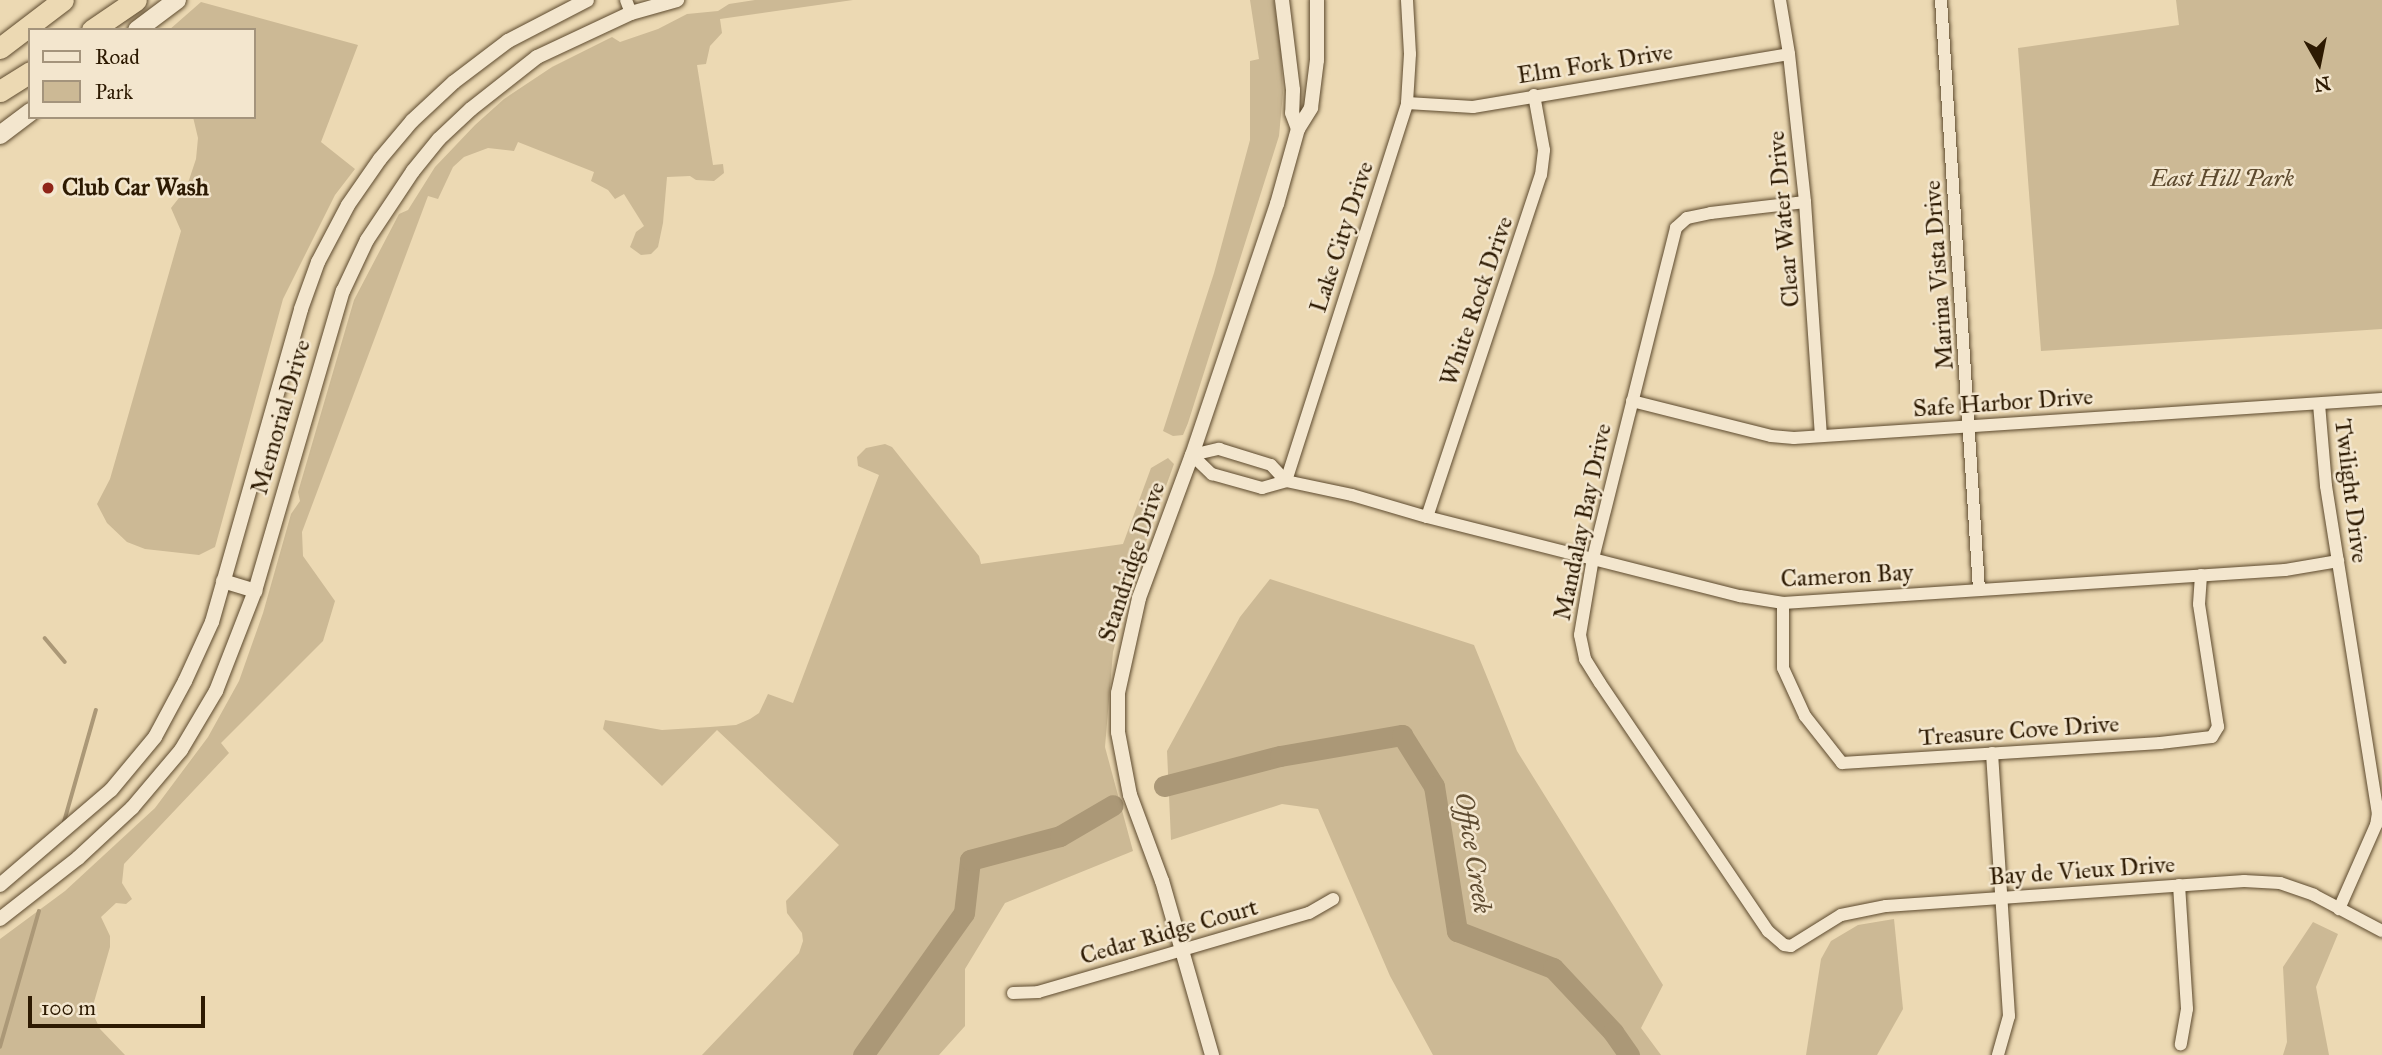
<!DOCTYPE html>
<style>
body{margin:0}
#map{position:relative;width:2382px;height:1055px;overflow:hidden;background:#ecd9b3;font-family:"IM FELL Great Primer",serif}
div>[style]{position:absolute}
.green>*{inset:0;background:#ccb995}
.stream>*{height:3.5px;margin:-1.75px;padding:0 1.75px;transform-origin:1.75px;border-radius:1.75px;background:#ab9877}
.river>*{height:21px;margin:-10.5px;padding:0 10.5px;transform-origin:10.5px;border-radius:10.5px;background:#ab9877}
.roads{filter:drop-shadow(0 0 2px #5d4a2e) drop-shadow(0 0 2px #5d4a2e)}
.minor>*{height:12px;margin:-6px;padding:0 6px;transform-origin:6px;border-radius:6px;background:#f3e6ce}
.tertiary>*{height:14px;margin:-7px;padding:0 7px;transform-origin:7px;border-radius:7px;background:#f3e6ce}
.secondary>*{height:18px;margin:-9px;padding:0 9px;transform-origin:9px;border-radius:9px;background:#f3e6ce}
.motorway>*{height:21px;margin:-10.5px;padding:0 10.5px;transform-origin:10.5px;border-radius:10.5px;background:#ecd9b3}
.dots>*{width:19px;height:19px;translate:-50% -50%;box-sizing:border-box;border:4px solid #f3e6ce;border-radius:50%}
span{translate:-50% -50%;white-space:nowrap;text-align:center;line-height:1.15;-webkit-text-stroke:5px #f3e6ce;paint-order:stroke}
.street-label{font-size:24px;color:#2d1a02}
.park-label{font-size:24px;color:#5d4a2e;font-style:italic}
.poi-label{font-size:24px;color:#2d1a02;font-weight:700}
.left{translate:0 -50%;text-align:left}
.water-label{font-size:26px;color:#5f4c31;font-style:italic}
.legend{position:absolute;left:28px;top:28px;width:228px;height:91px;box-sizing:border-box;background:#f3e6ce;border:2px solid #a4947c;margin:0;padding:9px 12px;list-style:none;font-size:21px;color:#2d1a02}
.legend li{display:flex;align-items:center;gap:14px;height:35px}
.legend b{width:35px;border:2px solid #a4947c}
.north{position:absolute;left:2284px;top:28px;width:70px;height:70px;-webkit-text-stroke:5px #f3e6ce;paint-order:stroke;rotate:171deg;font-size:19px;font-weight:700;line-height:28px;text-align:center;color:#2d1a02}
.north::after{content:'';display:block;margin:auto;width:24px;height:32px;background:#2d1a02;clip-path:polygon(50% 0,100% 100%,50% 72%,0 100%)}
.scale{position:absolute;left:28px;top:996px;width:177px;height:32px;box-sizing:border-box;border:4px solid #2d1a02;border-top:0;padding-left:9px;font-size:21px;line-height:24px;white-space:nowrap;color:#2d1a02;-webkit-text-stroke:5px #f3e6ce;paint-order:stroke}
</style>
<div id="map">
<div class="green">
<div style="clip-path:polygon(755px 0,853px 0,720px 19px,722px 33px,710px 46px,706px 64px,697px 65px,713px 165px,723px 164px,724px 173px,714px 181px,696px 180px,690px 176px,667px 177px,663px 223px,658px 247px,651px 254px,641px 255px,630px 247px,636px 232px,644px 226px,624px 194px,615px 199px,608px 190px,591px 181px,594px 172px,518px 142px,514px 151px,488px 148px,464px 157px,453px 167px,438px 199px,428px 196px,302px 532px,303px 556px,335px 601px,323px 641px,221px 743px,229px 753px,124px 864px,122px 883px,132px 899px,126px 904px,116px 903px,101px 917px,110px 936px,110px 947px,94px 1002px,95px 1018px,100px 1029px,125px 1055px,0 1055px,0 939px,65px 891px,155px 808px,208px 737px,239px 681px,263px 613px,291px 514px,300px 501px,298px 492px,354px 300px,399px 214px,408px 210px,435px 167px,475px 125px,504px 99px,552px 67px,612px 37px,620px 42px,658px 29px,687px 14px,718px 11px,729px 4px)"></div>
<div style="clip-path:polygon(1250px 0,1274px 0,1281px 52px,1283px 93px,1279px 136px,1188px 423px,1183px 435px,1173px 436px,1163px 431px,1214px 273px,1250px 140px,1250px 61px,1259px 59px)"></div>
<div style="clip-path:polygon(2176px 0,2382px 0,2382px 329px,2041px 351px,2018px 48px,2179px 25px)"></div>
<div style="clip-path:polygon(201px 2px,358px 45px,321px 142px,355px 169px,335px 195px,283px 299px,215px 547px,199px 555px,145px 549px,127px 542px,107px 523px,97px 504px,110px 479px,181px 231px,171px 208px,186px 189px,196px 159px,198px 138px,193px 117px,254px 117px,254px 30px,169px 30px)"></div>
<div style="clip-path:polygon(885px 444px,892px 447px,979px 556px,981px 564px,1123px 544px,1151px 468px,1168px 458px,1174px 464px,1134px 575px,1113px 652px,1105px 747px,1133px 851px,1005px 903px,965px 969px,965px 1026px,939px 1055px,702px 1055px,799px 953px,803px 941px,802px 933px,787px 913px,786px 901px,839px 845px,717px 730px,662px 786px,603px 729px,605px 720px,662px 730px,710px 727px,736px 725px,750px 719px,759px 713px,768px 694px,793px 703px,879px 475px,858px 466px,857px 457px,866px 448px)"></div>
<div style="clip-path:polygon(1270px 579px,1474px 645px,1517px 751px,1663px 985px,1641px 1028px,1661px 1055px,1433px 1055px,1390px 976px,1318px 809px,1282px 804px,1171px 840px,1167px 751px,1240px 617px)"></div>
<div style="clip-path:polygon(1894px 919px,1903px 1009px,1877px 1055px,1806px 1055px,1821px 959px,1831px 941px,1858px 925px)"></div>
<div style="clip-path:polygon(2313px 922px,2338px 934px,2316px 987px,2329px 1055px,2283px 1055px,2287px 1042px,2283px 967px)"></div>
</div>
<div class="stream">
<div style="left:45px;top:638px;width:31px;rotate:50deg"></div>
<div style="left:64px;top:822px;width:116px;rotate:-74.1deg"></div>
<div style="left:0;top:1047px;width:141px;rotate:-74deg"></div>
</div>
<div class="river">
<div style="left:1164px;top:786px;width:120px;rotate:-14.5deg"></div>
<div style="left:1280px;top:756px;width:124px;rotate:-9.8deg"></div>
<div style="left:1402px;top:735px;width:60px;rotate:57.9deg"></div>
<div style="left:1434px;top:786px;width:147px;rotate:81deg"></div>
<div style="left:1457px;top:931px;width:103px;rotate:21.1deg"></div>
<div style="left:1553px;top:968px;width:88px;rotate:46.8deg"></div>
<div style="left:1613px;top:1032px;width:28px;rotate:55deg"></div>
<div style="left:863px;top:1055px;width:174px;rotate:-54.6deg"></div>
<div style="left:964px;top:913px;width:53px;rotate:-83.5deg"></div>
<div style="left:970px;top:860px;width:93px;rotate:-14.9deg"></div>
<div style="left:1060px;top:836px;width:61px;rotate:-30.3deg"></div>
</div>
<div class="roads">
<div class="minor">
<div style="left:626px;top:0;width:14px;rotate:69deg"></div>
<div style="left:1780px;top:0;width:55px;rotate:80.5deg"></div>
<div style="left:1789px;top:54px;width:149px;rotate:83.8deg"></div>
<div style="left:1805px;top:202px;width:234px;rotate:86.1deg"></div>
<div style="left:1941px;top:0;width:591px;rotate:86.31deg"></div>
<div style="left:1407px;top:103px;width:66px;rotate:3.5deg"></div>
<div style="left:1473px;top:107px;width:320px;rotate:-9.5deg"></div>
<div style="left:1805px;top:202px;width:95px;rotate:173.3deg"></div>
<div style="left:1711px;top:213px;width:25px;rotate:168deg"></div>
<div style="left:1687px;top:218px;width:15px;rotate:138deg"></div>
<div style="left:1676px;top:228px;width:340px;rotate:104.1deg"></div>
<div style="left:1593px;top:558px;width:78px;rotate:99.6deg"></div>
<div style="left:1580px;top:635px;width:25px;rotate:78deg"></div>
<div style="left:1585px;top:659px;width:28px;rotate:58deg"></div>
<div style="left:1600px;top:683px;width:300px;rotate:55.9deg"></div>
<div style="left:1768px;top:931px;width:21px;rotate:41deg"></div>
<div style="left:1784px;top:945px;width:7px;rotate:8deg"></div>
<div style="left:1791px;top:946px;width:59px;rotate:-31.8deg"></div>
<div style="left:1841px;top:915px;width:46px;rotate:-11.3deg"></div>
<div style="left:1886px;top:906px;width:359px;rotate:-4deg"></div>
<div style="left:2244px;top:881px;width:36px;rotate:3deg"></div>
<div style="left:2280px;top:883px;width:36px;rotate:19deg"></div>
<div style="left:2314px;top:895px;width:77px;rotate:27.9deg"></div>
<div style="left:1632px;top:401px;width:143px;rotate:14.1deg"></div>
<div style="left:1771px;top:436px;width:23px;rotate:5deg"></div>
<div style="left:1794px;top:438px;width:589px;rotate:-3.79deg"></div>
<div style="left:2319px;top:404px;width:82px;rotate:85.1deg"></div>
<div style="left:2326px;top:486px;width:331px;rotate:81deg"></div>
<div style="left:2378px;top:813px;width:12px;rotate:99deg"></div>
<div style="left:2376px;top:825px;width:92px;rotate:113.8deg"></div>
<div style="left:1192px;top:455px;width:28px;rotate:44deg"></div>
<div style="left:1212px;top:474px;width:52px;rotate:15.6deg"></div>
<div style="left:1262px;top:488px;width:25px;rotate:-16deg"></div>
<div style="left:1286px;top:481px;width:67px;rotate:12deg"></div>
<div style="left:1352px;top:495px;width:78px;rotate:16.3deg"></div>
<div style="left:1427px;top:517px;width:323px;rotate:14.2deg"></div>
<div style="left:1740px;top:596px;width:44px;rotate:9.2deg"></div>
<div style="left:1783px;top:603px;width:503px;rotate:-3.76deg"></div>
<div style="left:2285px;top:570px;width:54px;rotate:-9.6deg"></div>
<div style="left:1192px;top:455px;width:28px;rotate:-13deg"></div>
<div style="left:1219px;top:449px;width:54px;rotate:17.1deg"></div>
<div style="left:1271px;top:465px;width:22px;rotate:47deg"></div>
<div style="left:1286px;top:481px;width:397px;rotate:-72.2deg"></div>
<div style="left:1407px;top:103px;width:49px;rotate:-86.5deg"></div>
<div style="left:1410px;top:54px;width:54px;rotate:-93.2deg"></div>
<div style="left:1427px;top:517px;width:360px;rotate:-71.6deg"></div>
<div style="left:1541px;top:175px;width:25px;rotate:-83deg"></div>
<div style="left:1544px;top:150px;width:56px;rotate:-100.3deg"></div>
<div style="left:1783px;top:603px;width:65px;rotate:90deg"></div>
<div style="left:1783px;top:668px;width:53px;rotate:65.4deg"></div>
<div style="left:1805px;top:716px;width:60px;rotate:51.8deg"></div>
<div style="left:1842px;top:763px;width:319px;rotate:-3.6deg"></div>
<div style="left:2160px;top:743px;width:52px;rotate:-6.6deg"></div>
<div style="left:2212px;top:737px;width:12px;rotate:-59deg"></div>
<div style="left:2218px;top:727px;width:124px;rotate:-98.8deg"></div>
<div style="left:2199px;top:604px;width:29px;rotate:-86deg"></div>
<div style="left:1992px;top:753px;width:264px;rotate:86.3deg"></div>
<div style="left:2009px;top:1016px;width:41px;rotate:105.8deg"></div>
<div style="left:2179px;top:885px;width:124px;rotate:86.3deg"></div>
<div style="left:2187px;top:1009px;width:36px;rotate:100deg"></div>
<div style="left:1013px;top:993px;width:25px;rotate:-2deg"></div>
<div style="left:1038px;top:992px;width:97px;rotate:-16.2deg"></div>
<div style="left:1131px;top:965px;width:185px;rotate:-16.3deg"></div>
<div style="left:1309px;top:913px;width:28px;rotate:-30deg"></div>
</div>
<div class="tertiary">
<div style="left:1282px;top:0;width:91px;rotate:83deg"></div>
<div style="left:1293px;top:90px;width:23px;rotate:92deg"></div>
<div style="left:1292px;top:113px;width:17px;rotate:69deg"></div>
<div style="left:223px;top:581px;width:34px;rotate:17deg"></div>
<div style="left:0;top:885px;width:146px;rotate:-40.6deg"></div>
<div style="left:111px;top:790px;width:69px;rotate:-50.3deg"></div>
<div style="left:155px;top:737px;width:64px;rotate:-61.8deg"></div>
<div style="left:185px;top:681px;width:65px;rotate:-65.4deg"></div>
<div style="left:212px;top:622px;width:325px;rotate:-74.1deg"></div>
<div style="left:301px;top:309px;width:50px;rotate:-70.1deg"></div>
<div style="left:318px;top:262px;width:64px;rotate:-62.2deg"></div>
<div style="left:348px;top:205px;width:56px;rotate:-55.2deg"></div>
<div style="left:380px;top:159px;width:50px;rotate:-49.9deg"></div>
<div style="left:412px;top:121px;width:57px;rotate:-42.9deg"></div>
<div style="left:454px;top:82px;width:68px;rotate:-37.2deg"></div>
<div style="left:508px;top:41px;width:89px;rotate:-27.4deg"></div>
<div style="left:0;top:919px;width:99px;rotate:-38deg"></div>
<div style="left:78px;top:858px;width:74px;rotate:-42.8deg"></div>
<div style="left:132px;top:808px;width:76px;rotate:-49.8deg"></div>
<div style="left:181px;top:750px;width:69px;rotate:-59.3deg"></div>
<div style="left:216px;top:691px;width:107px;rotate:-68.7deg"></div>
<div style="left:255px;top:591px;width:313px;rotate:-73.7deg"></div>
<div style="left:343px;top:291px;width:56px;rotate:-64.8deg"></div>
<div style="left:367px;top:240px;width:83px;rotate:-56.3deg"></div>
<div style="left:413px;top:171px;width:41px;rotate:-50.9deg"></div>
<div style="left:439px;top:139px;width:44px;rotate:-43.2deg"></div>
<div style="left:471px;top:109px;width:84px;rotate:-38.2deg"></div>
<div style="left:537px;top:57px;width:104px;rotate:-25.1deg"></div>
<div style="left:631px;top:13px;width:48px;rotate:-15.8deg"></div>
<div style="left:1212px;top:1055px;width:181px;rotate:-106deg"></div>
<div style="left:1162px;top:881px;width:92px;rotate:-110.4deg"></div>
<div style="left:1130px;top:795px;width:64px;rotate:-100.8deg"></div>
<div style="left:1118px;top:732px;width:39px;rotate:-90deg"></div>
<div style="left:1118px;top:693px;width:97px;rotate:-77.5deg"></div>
<div style="left:1139px;top:598px;width:153px;rotate:-69.7deg"></div>
<div style="left:1192px;top:455px;width:265px;rotate:-71.3deg"></div>
<div style="left:1277px;top:204px;width:78px;rotate:-74.4deg"></div>
<div style="left:1298px;top:129px;width:25px;rotate:-58deg"></div>
<div style="left:1311px;top:108px;width:48px;rotate:-82.9deg"></div>
<div style="left:1317px;top:60px;width:60px;rotate:-90deg"></div>
</div>
<div class="secondary">
<div style="left:137px;top:30px;width:50px;rotate:-36.9deg"></div>
<div style="left:0;top:135px;width:38px;rotate:-37deg"></div>
</div>
<div class="motorway">
<div style="left:92px;top:30px;width:53px;rotate:-34.3deg"></div>
<div style="left:0;top:48px;width:79px;rotate:-37.3deg"></div>
<div style="left:0;top:91px;width:36px;rotate:-32deg"></div>
</div>
</div>
<div class="dots">
<div style="left:48px;top:188px;background:#8f2418"></div>
</div>
<div class="street-label">
<span style="left:1595px;top:64px;rotate:-9deg">Elm Fork Drive</span>
<span style="left:1784px;top:219px;rotate:-95deg">Clear Water Drive</span>
<span style="left:1342px;top:237px;rotate:-72deg">Lake City Drive</span>
<span style="left:1939px;top:275px;rotate:-94deg">Marina Vista Drive</span>
<span style="left:1477px;top:301px;rotate:-71deg">White Rock Drive</span>
<span style="left:2003px;top:403px;rotate:-4deg">Safe Harbor Drive</span>
<span style="left:281px;top:417px;rotate:-74deg">Memorial Drive</span>
<span style="left:2351px;top:491px;rotate:83deg">Twilight Drive</span>
<span style="left:1583px;top:522px;rotate:-78deg">Mandalay Bay Drive</span>
<span style="left:1132px;top:562px;rotate:-72deg">Standridge Drive</span>
<span style="left:1847px;top:576px;rotate:-3deg">Cameron Bay</span>
<span style="left:2019px;top:731px;rotate:-4deg">Treasure Cove Drive</span>
<span style="left:2082px;top:871px;rotate:-4deg">Bay de Vieux Drive</span>
<span style="left:1169px;top:932px;rotate:-16deg">Cedar Ridge Court</span>
</div>
<div class="park-label">
<span style="left:2222px;top:179px">East Hill Park</span>
</div>
<div class="poi-label">
<span class="left" style="left:62px;top:188px">Club Car Wash</span>
</div>
<div class="water-label">
<span style="left:1473px;top:853px;rotate:81deg">Office Creek</span>
</div>
<ul class="legend">
<li><b style="height:9px;background:#f3e6ce"></b>Road</li>
<li><b style="height:19px;background:#ccb995"></b>Park</li>
</ul>
<div class="north">N</div>
<div class="scale">100 m</div>
</div>
